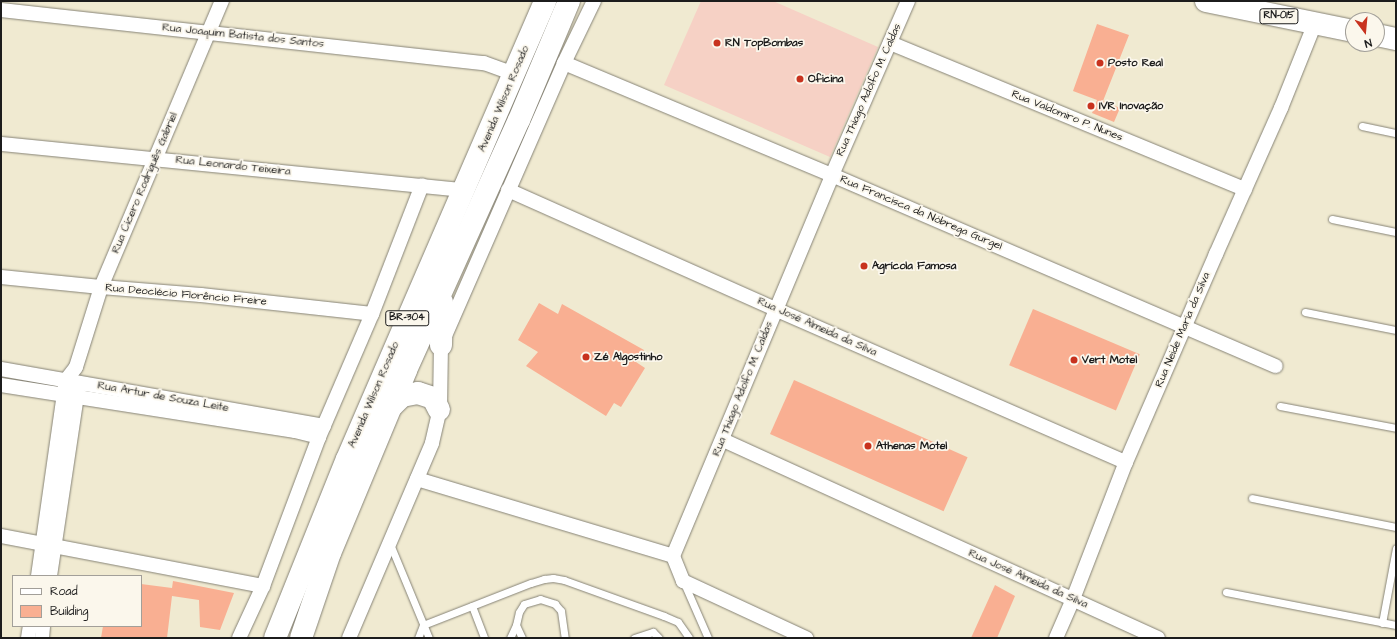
<!DOCTYPE html>
<meta charset="utf-8">
<style>
body{margin:0}
#map{position:relative;width:1397px;height:639px;overflow:hidden;background:#f0ead1;font-family:"Architects Daughter",sans-serif}
div>[style]{position:absolute}
.built>*{inset:0;background:#f6d1c5}
.building>*{inset:0;background:#f9af92;transform-origin:0 0}
.roads{filter:drop-shadow(0 0 1px #868376) drop-shadow(0 0 1px #868376)}
.service>*{height:7px;margin:-3.5px;padding:0 3.5px;transform-origin:3.5px;border-radius:3.5px;background:#fff}
.minor>*{height:14px;margin:-7px;padding:0 7px;transform-origin:7px;border-radius:7px;background:#fff}
.primary>*{height:22px;margin:-11px;padding:0 11px;transform-origin:11px;border-radius:11px;background:#fff}
.trunk>*{height:22px;margin:-11px;padding:0 11px;transform-origin:11px;border-radius:11px;background:#fff}
.dots>*{width:11px;height:11px;translate:-50% -50%;box-sizing:border-box;border:2px solid #fbf7ec;border-radius:50%}
span{translate:-50% -50%;white-space:nowrap;text-align:center;line-height:1.15;-webkit-text-stroke:3.5px #fbf7ec;paint-order:stroke}
.shield-label span{padding:1px 3px;background:#fbf7ec;border:1px solid;border-radius:3px;-webkit-text-stroke-width:0}
.shield-label{font-size:10px;color:#1c1c1c;font-weight:700}
.street-label{font-size:11px;color:#1c1c1c}
.poi-label{font-size:11px;color:#1c1c1c;font-weight:700}
.left{translate:0 -50%;text-align:left}
.frame{position:absolute;inset:0;border:2px solid #1c1c1c;pointer-events:none}
.legend{position:absolute;left:12px;top:575px;width:130px;height:52px;box-sizing:border-box;background:#fbf7ec;border:1px solid #a29f99;margin:0;padding:5px 7px;list-style:none;font-size:12px;color:#1c1c1c}
.legend li{display:flex;align-items:center;gap:8px;height:20px}
.legend b{width:20px;border:1px solid #a29f99}
.north{position:absolute;left:1345px;top:12px;width:40px;height:40px;box-sizing:border-box;background:#fbf7ec;border:1px solid #a29f99;border-radius:50%;rotate:164deg;font-size:11px;font-weight:700;line-height:16px;text-align:center;color:#1c1c1c}
.north::after{content:'';display:block;margin:auto;width:14px;height:18px;background:#c8321e;clip-path:polygon(50% 0,100% 100%,50% 72%,0 100%)}
</style>
<div id="map">
<div class="built">
<div style="clip-path:polygon(701px 1px,773px 1px,878px 47px,830px 157px,664px 85px)"></div>
</div>
<div class="building">
<div style="clip-path:polygon(1097px 24px,1129px 35px,1103px 101px,1120px 108px,1114px 122px,1092px 113px,1097px 100px,1073px 91px)"></div>
<div style="clip-path:polygon(539px 303px,558px 314px,562px 304px,644px 350px,636px 362px,645px 368px,621px 407px,614px 403px,606px 416px,526px 366px,538px 352px,518px 340px)"></div>
<div style="left:1033px;top:309px;width:116px;height:61px;rotate:23deg"></div>
<div style="left:794px;top:380px;width:190px;height:59px;rotate:24deg"></div>
<div style="clip-path:polygon(173px 581px,234px 593px,220px 630px,200px 627px,199px 600px,172px 596px,167px 638px,101px 638px,103px 626px,141px 626px,141px 584px,172px 588px)"></div>
<div style="clip-path:polygon(995px 585px,1015px 596px,997px 638px,971px 638px)"></div>
</div>
<div class="roads">
<div class="service">
<div style="left:1362px;top:126px;width:35px;rotate:12deg"></div>
<div style="left:1332px;top:219px;width:65px;rotate:11.5deg"></div>
<div style="left:1305px;top:312px;width:93px;rotate:11.2deg"></div>
<div style="left:1280px;top:406px;width:118px;rotate:10.7deg"></div>
<div style="left:1252px;top:498px;width:147px;rotate:11.4deg"></div>
<div style="left:390px;top:544px;width:102px;rotate:67.5deg"></div>
<div style="left:684px;top:583px;width:60px;rotate:66.4deg"></div>
<div style="left:1226px;top:592px;width:173px;rotate:11deg"></div>
<div style="left:472px;top:606px;width:34px;rotate:69deg"></div>
<div style="left:1382px;top:623px;width:76px;rotate:-79.4deg"></div>
<div style="left:418px;top:638px;width:14px;rotate:-69deg"></div>
<div style="left:423px;top:625px;width:116px;rotate:-21.3deg"></div>
<div style="left:531px;top:583px;width:14px;rotate:-17deg"></div>
<div style="left:544px;top:579px;width:9px;rotate:-6deg"></div>
<div style="left:553px;top:578px;width:11px;rotate:10deg"></div>
<div style="left:564px;top:580px;width:106px;rotate:19.8deg"></div>
<div style="left:664px;top:616px;width:15px;rotate:23deg"></div>
<div style="left:678px;top:622px;width:19px;rotate:55deg"></div>
<div style="left:510px;top:638px;width:14px;rotate:-65deg"></div>
<div style="left:522px;top:638px;width:14px;rotate:-115deg"></div>
<div style="left:516px;top:625px;width:13px;rotate:-77deg"></div>
<div style="left:519px;top:612px;width:9px;rotate:-58deg"></div>
<div style="left:524px;top:604px;width:17px;rotate:-17deg"></div>
<div style="left:540px;top:599px;width:16px;rotate:18deg"></div>
<div style="left:555px;top:604px;width:9px;rotate:49deg"></div>
<div style="left:561px;top:611px;width:27px;rotate:82deg"></div>
<div style="left:634px;top:638px;width:20px;rotate:-18deg"></div>
<div style="left:653px;top:632px;width:8px;rotate:45deg"></div>
</div>
<div class="minor">
<div style="left:1px;top:10px;width:486px;rotate:6.3deg"></div>
<div style="left:484px;top:63px;width:33px;rotate:20deg"></div>
<div style="left:890px;top:43px;width:384px;rotate:22.4deg"></div>
<div style="left:564px;top:63px;width:290px;rotate:22.7deg"></div>
<div style="left:832px;top:175px;width:483px;rotate:23.3deg"></div>
<div style="left:1px;top:144px;width:465px;rotate:5.7deg"></div>
<div style="left:508px;top:190px;width:292px;rotate:24deg"></div>
<div style="left:775px;top:309px;width:383px;rotate:23.6deg"></div>
<div style="left:1px;top:277px;width:100px;rotate:5.7deg"></div>
<div style="left:101px;top:287px;width:100px;rotate:4.6deg"></div>
<div style="left:201px;top:295px;width:172px;rotate:6.3deg"></div>
<div style="left:1px;top:369px;width:328px;rotate:10deg"></div>
<div style="left:1px;top:385px;width:298px;rotate:8.9deg"></div>
<div style="left:295px;top:431px;width:25px;rotate:14deg"></div>
<div style="left:723px;top:440px;width:478px;rotate:24.5deg"></div>
<div style="left:417px;top:479px;width:267px;rotate:16.7deg"></div>
<div style="left:1px;top:536px;width:267px;rotate:10.8deg"></div>
<div style="left:673px;top:556px;width:413px;rotate:-67.3deg"></div>
<div style="left:832px;top:175px;width:190px;rotate:-66.4deg"></div>
<div style="left:673px;top:556px;width:27px;rotate:68deg"></div>
<div style="left:683px;top:581px;width:136px;rotate:24.9deg"></div>
<div style="left:38px;top:576px;width:198px;rotate:-81.9deg"></div>
<div style="left:66px;top:380px;width:16px;rotate:-52deg"></div>
<div style="left:76px;top:367px;width:84px;rotate:-72.6deg"></div>
<div style="left:101px;top:287px;width:311px;rotate:-67.1deg"></div>
<div style="left:50px;top:576px;width:190px;rotate:-81.5deg"></div>
<div style="left:28px;top:638px;width:12px;rotate:-81deg"></div>
<div style="left:42px;top:638px;width:12px;rotate:-85deg"></div>
<div style="left:239px;top:638px;width:57px;rotate:-65.2deg"></div>
<div style="left:263px;top:586px;width:159px;rotate:-69.4deg"></div>
<div style="left:319px;top:437px;width:134px;rotate:-66.7deg"></div>
<div style="left:372px;top:314px;width:138px;rotate:-68.8deg"></div>
<div style="left:349px;top:638px;width:212px;rotate:-66.9deg"></div>
<div style="left:432px;top:443px;width:36px;rotate:-77deg"></div>
<div style="left:440px;top:408px;width:63px;rotate:-89.1deg"></div>
<div style="left:441px;top:345px;width:308px;rotate:-66.4deg"></div>
<div style="left:564px;top:63px;width:69px;rotate:-64.2deg"></div>
<div style="left:1056px;top:638px;width:43px;rotate:-66.4deg"></div>
<div style="left:1073px;top:599px;width:147px;rotate:-68.9deg"></div>
<div style="left:1126px;top:462px;width:227px;rotate:-66.6deg"></div>
<div style="left:1216px;top:254px;width:160px;rotate:-66deg"></div>
<div style="left:1281px;top:108px;width:92px;rotate:-68.2deg"></div>
</div>
<div class="primary">
<div style="left:1206px;top:1px;width:150px;rotate:11.5deg"></div>
<div style="left:1377px;top:35px;width:19px;rotate:12deg"></div>
</div>
<div class="trunk">
<div style="left:441px;top:345px;width:43px;rotate:-88.7deg"></div>
<div style="left:391px;top:407px;width:16px;rotate:-45deg"></div>
<div style="left:402px;top:396px;width:16px;rotate:-11deg"></div>
<div style="left:418px;top:393px;width:16px;rotate:18deg"></div>
<div style="left:433px;top:398px;width:13px;rotate:63deg"></div>
<div style="left:275px;top:638px;width:193px;rotate:-68.1deg"></div>
<div style="left:347px;top:459px;width:499px;rotate:-66.6deg"></div>
<div style="left:301px;top:638px;width:90px;rotate:-71.2deg"></div>
<div style="left:330px;top:553px;width:198px;rotate:-67.4deg"></div>
<div style="left:406px;top:370px;width:274px;rotate:-65.7deg"></div>
<div style="left:519px;top:120px;width:129px;rotate:-67.2deg"></div>
</div>
</div>
<div class="dots">
<div style="left:717px;top:43px;background:#c8321e"></div>
<div style="left:1100px;top:63px;background:#c8321e"></div>
<div style="left:800px;top:79px;background:#c8321e"></div>
<div style="left:1091px;top:106px;background:#c8321e"></div>
<div style="left:864px;top:266px;background:#c8321e"></div>
<div style="left:586px;top:357px;background:#c8321e"></div>
<div style="left:1074px;top:360px;background:#c8321e"></div>
<div style="left:868px;top:446px;background:#c8321e"></div>
</div>
<div class="shield-label">
<span style="left:1279px;top:16px">RN-015</span>
<span style="left:407px;top:318px">BR-304</span>
</div>
<div class="street-label">
<span style="left:243px;top:36px;rotate:6deg">Rua Joaquim Batista dos Santos</span>
<span style="left:869px;top:90px;rotate:-66deg">Rua Thiago Adolfo M. Caldas</span>
<span style="left:504px;top:99px;rotate:-67deg">Avenida Wilson Rosado</span>
<span style="left:1067px;top:116px;rotate:22deg">Rua Valdomiro P. Nunes</span>
<span style="left:233px;top:166px;rotate:6deg">Rua Leonardo Teixeira</span>
<span style="left:145px;top:183px;rotate:-67deg">Rua Cícero Rodriguês Gabriel</span>
<span style="left:921px;top:213px;rotate:23deg">Rua Francisca da Nóbrega Gurgel</span>
<span style="left:186px;top:295px;rotate:5deg">Rua Deoclécio Florêncio Freire</span>
<span style="left:817px;top:327px;rotate:24deg">Rua José Almeida da Silva</span>
<span style="left:1183px;top:330px;rotate:-67deg">Rua Neide Maria da Silva</span>
<span style="left:743px;top:389px;rotate:-68deg">Rua Thiago Adolfo M. Caldas</span>
<span style="left:374px;top:395px;rotate:-67deg">Avenida Wilson Rosado</span>
<span style="left:163px;top:397px;rotate:10deg">Rua Artur de Souza Leite</span>
<span style="left:1028px;top:579px;rotate:24deg">Rua José Almeida da Silva</span>
</div>
<div class="poi-label">
<span class="left" style="left:725px;top:43px">RN TopBombas</span>
<span class="left" style="left:1108px;top:63px">Posto Real</span>
<span class="left" style="left:808px;top:79px">Oficina</span>
<span class="left" style="left:1099px;top:106px">IVR Inovação</span>
<span class="left" style="left:872px;top:266px">Agrícola Famosa</span>
<span class="left" style="left:594px;top:357px">Zé Algostinho</span>
<span class="left" style="left:1082px;top:360px">Vert Motel</span>
<span class="left" style="left:876px;top:446px">Athenas Motel</span>
</div>
<div class="frame"></div>
<ul class="legend">
<li><b style="height:5px;background:#fff"></b>Road</li>
<li><b style="height:11px;background:#f9af92"></b>Building</li>
</ul>
<div class="north">N</div>
</div>
